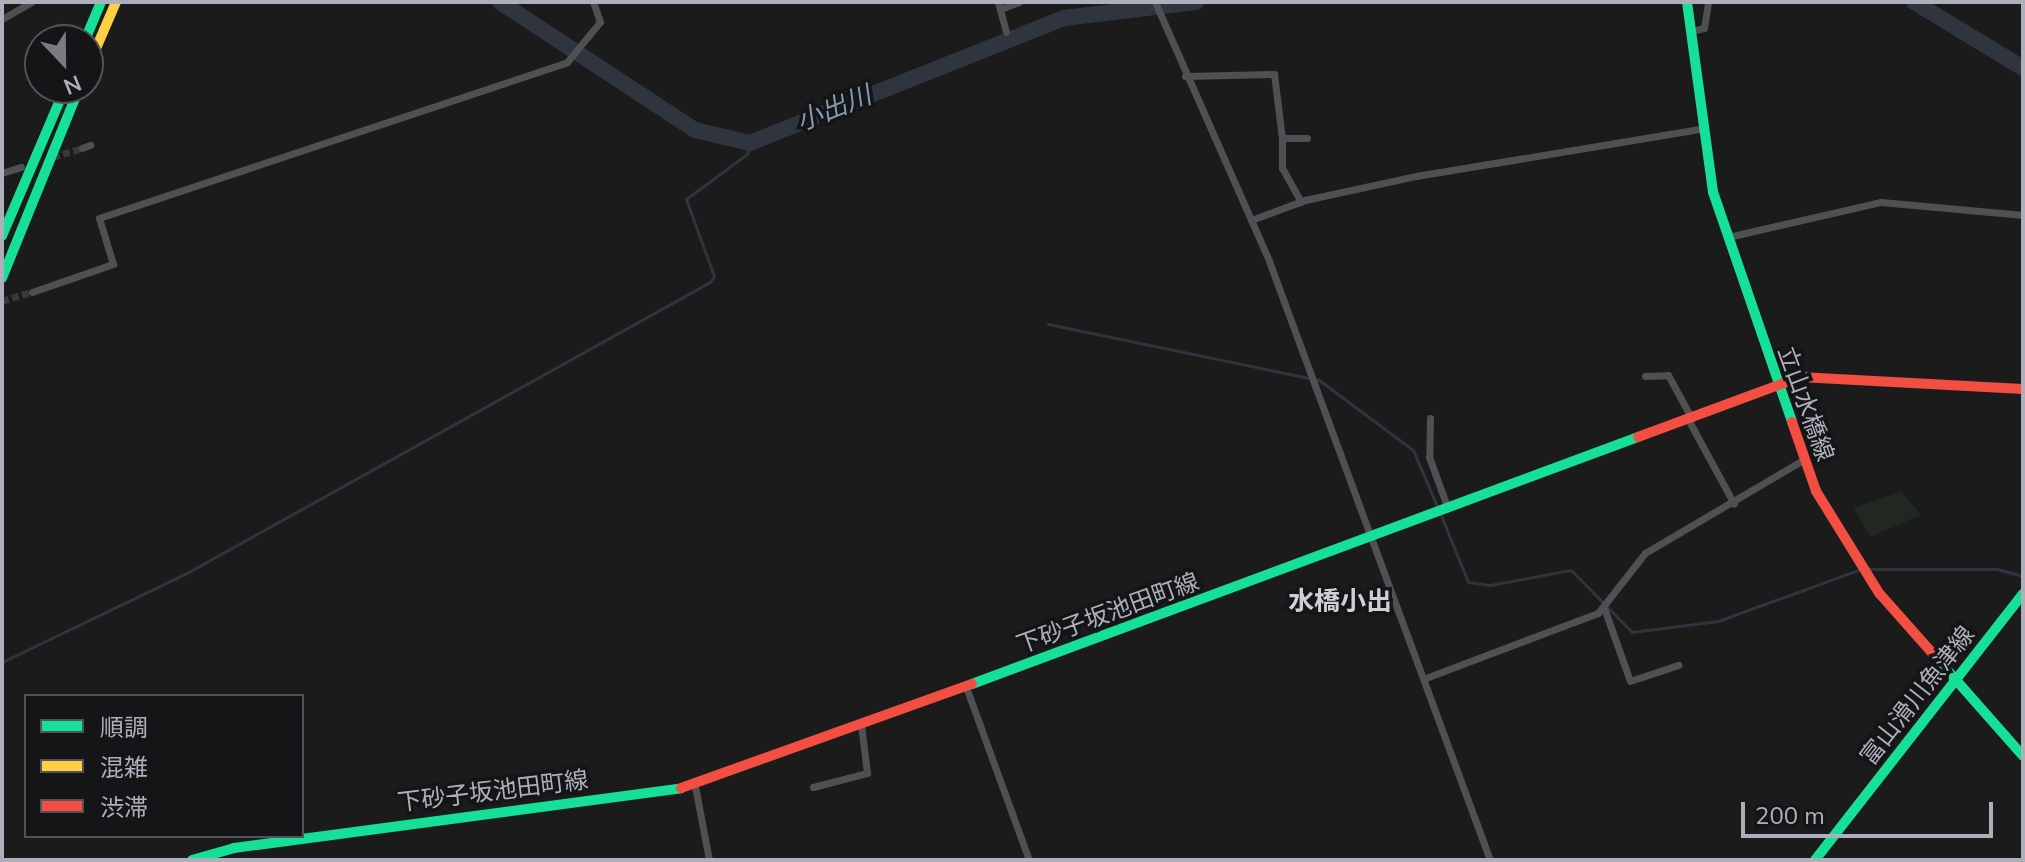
<!DOCTYPE html>
<meta charset="utf-8">
<style>
body{margin:0}
#map{position:relative;width:2025px;height:862px;overflow:hidden;background:#1b1b1b;font-family:"Nunito Sans","Noto Sans JP",sans-serif}
div>[style]{position:absolute}
.green>*{inset:0;background:#212822}
.stream>*{height:3px;margin:-1.5px;padding:0 1.5px;transform-origin:1.5px;border-radius:1.5px;background:#2e353e}
.river>*{height:16px;margin:-8px;padding:0 8px;transform-origin:8px;border-radius:8px;background:#2e353e}
.street-tunnel>*{height:7px;margin-top:-3.5px;transform-origin:0;background:repeating-linear-gradient(90deg,#38393b 0 7px,transparent 0 10.5px)}
.street>*{height:7px;margin:-3.5px;padding:0 3.5px;transform-origin:3.5px;border-radius:3.5px;background:#4f5054}
.fast>*{height:10px;margin:-5px;padding:0 5px;transform-origin:5px;border-radius:5px;background:#16e098}
.slow>*{height:10px;margin:-5px;padding:0 5px;transform-origin:5px;border-radius:5px;background:#ffcf43}
.jam>*{height:10px;margin:-5px;padding:0 5px;transform-origin:5px;border-radius:5px;background:#f24e42}
span{translate:-50% -50%;white-space:nowrap;text-align:center;line-height:1.15;-webkit-text-stroke:7px #151517;paint-order:stroke}
.street-label{font-size:24px;color:#adb0bb}
.water-label{font-size:26px;color:#859cb5;font-style:italic}
.neighbourhood-label{font-size:26px;color:#ced0d8;font-weight:700}
.frame{position:absolute;inset:0;border:4px solid #adb0bb;pointer-events:none}
.legend{position:absolute;left:24px;top:694px;width:280px;height:144px;box-sizing:border-box;background:#151517;border:2px solid #525359;margin:0;padding:10px 14px;list-style:none;font-size:24px;color:#adb0bb}
.legend li{display:flex;align-items:center;gap:16px;height:40px}
.legend b{width:40px;border:2px solid #525359}
.north{position:absolute;left:24px;top:24px;width:80px;height:80px;box-sizing:border-box;background:#151517;border:2px solid #525359;border-radius:50%;rotate:158deg;font-size:22px;font-weight:700;line-height:32px;text-align:center;color:#adb0bb}
.north::after{content:'';display:block;margin:auto;width:28px;height:36px;background:#7a7c83;clip-path:polygon(50% 0,100% 100%,50% 72%,0 100%)}
.scale{position:absolute;left:1741px;top:802px;width:252px;height:36px;box-sizing:border-box;border:4px solid #adb0bb;border-top:0;padding-left:10px;font-size:24px;line-height:28px;white-space:nowrap;color:#adb0bb;-webkit-text-stroke:6px #151517;paint-order:stroke}
</style>
<div id="map">
<div class="green">
<div style="clip-path:polygon(1901px 491px,1921px 515px,1870px 537px,1854px 508px)"></div>
</div>
<div class="stream">
<div style="left:1048px;top:324px;width:277px;rotate:11.7deg"></div>
<div style="left:1319px;top:380px;width:117px;rotate:36.7deg"></div>
<div style="left:1413px;top:450px;width:61px;rotate:66.8deg"></div>
<div style="left:1440px;top:513px;width:74px;rotate:67.9deg"></div>
<div style="left:1468px;top:582px;width:22px;rotate:8deg"></div>
<div style="left:1490px;top:585px;width:82px;rotate:-10.5deg"></div>
<div style="left:1571px;top:570px;width:87px;rotate:45.5deg"></div>
<div style="left:1632px;top:632px;width:87px;rotate:-7.3deg"></div>
<div style="left:1718px;top:621px;width:149px;rotate:-20deg"></div>
<div style="left:1870px;top:569px;width:127px"></div>
<div style="left:1997px;top:569px;width:27px;rotate:15deg"></div>
<div style="left:2px;top:662px;width:203px;rotate:-25.7deg"></div>
<div style="left:185px;top:574px;width:601px;rotate:-29.08deg"></div>
<div style="left:710px;top:282px;width:7px;rotate:-56deg"></div>
<div style="left:714px;top:276px;width:82px;rotate:-110deg"></div>
<div style="left:686px;top:199px;width:76px;rotate:-36.4deg"></div>
<div style="left:747px;top:154px;width:11px;rotate:-75deg"></div>
</div>
<div class="river">
<div style="left:500px;top:2px;width:233px;rotate:33.3deg"></div>
<div style="left:695px;top:130px;width:57px;rotate:13.3deg"></div>
<div style="left:750px;top:143px;width:338px;rotate:-21.7deg"></div>
<div style="left:1064px;top:18px;width:133px;rotate:-6.9deg"></div>
<div style="left:1914px;top:2px;width:127px;rotate:31.2deg"></div>
</div>
<div class="street-tunnel">
<div style="left:53px;top:157px;width:30px;rotate:-17deg"></div>
<div style="left:2px;top:301px;width:31px;rotate:-17deg"></div>
</div>
<div class="street">
<div style="left:998px;top:2px;width:31px;rotate:75deg"></div>
<div style="left:1155px;top:2px;width:283px;rotate:66.2deg"></div>
<div style="left:1269px;top:261px;width:638px;rotate:69.75deg"></div>
<div style="left:1000px;top:9px;width:20px;rotate:-20deg"></div>
<div style="left:2px;top:19px;width:34px;rotate:-30deg"></div>
<div style="left:1691px;top:31px;width:13px;rotate:-13deg"></div>
<div style="left:1704px;top:28px;width:26px;rotate:-81deg"></div>
<div style="left:1185px;top:76px;width:89px;rotate:-1.3deg"></div>
<div style="left:1274px;top:74px;width:64px;rotate:82.9deg"></div>
<div style="left:82px;top:148px;width:9px;rotate:-21deg"></div>
<div style="left:2px;top:173px;width:20px;rotate:-18deg"></div>
<div style="left:1301px;top:202px;width:39px;rotate:-119deg"></div>
<div style="left:1282px;top:168px;width:30px;rotate:-90deg"></div>
<div style="left:1282px;top:138px;width:25px"></div>
<div style="left:1251px;top:220px;width:58px;rotate:-20.3deg"></div>
<div style="left:1305px;top:200px;width:114px;rotate:-12.2deg"></div>
<div style="left:1416px;top:176px;width:289px;rotate:-9.4deg"></div>
<div style="left:1728px;top:237px;width:157px;rotate:-12.9deg"></div>
<div style="left:1881px;top:202px;width:143px;rotate:5.2deg"></div>
<div style="left:32px;top:292px;width:86px;rotate:-19.1deg"></div>
<div style="left:113px;top:264px;width:48px;rotate:-106.9deg"></div>
<div style="left:99px;top:218px;width:493px;rotate:-18.4deg"></div>
<div style="left:567px;top:62px;width:52px;rotate:-50.5deg"></div>
<div style="left:600px;top:22px;width:21px;rotate:-109deg"></div>
<div style="left:1645px;top:376px;width:23px;rotate:-2deg"></div>
<div style="left:1668px;top:375px;width:50px;rotate:61.4deg"></div>
<div style="left:1430px;top:418px;width:39px;rotate:91deg"></div>
<div style="left:1429px;top:457px;width:55px;rotate:69.9deg"></div>
<div style="left:1689px;top:421px;width:94px;rotate:61.5deg"></div>
<div style="left:1604px;top:608px;width:77px;rotate:70.4deg"></div>
<div style="left:1630px;top:681px;width:51px;rotate:-18.4deg"></div>
<div style="left:1423px;top:679px;width:187px;rotate:-20.7deg"></div>
<div style="left:1598px;top:613px;width:76px;rotate:-51.9deg"></div>
<div style="left:1645px;top:553px;width:183px;rotate:-30.5deg"></div>
<div style="left:966px;top:687px;width:184px;rotate:70deg"></div>
<div style="left:695px;top:786px;width:75px;rotate:79.3deg"></div>
<div style="left:813px;top:787px;width:56px;rotate:-14.5deg"></div>
<div style="left:867px;top:773px;width:48px;rotate:-97.1deg"></div>
</div>
<div class="fast">
<div style="left:1687px;top:2px;width:192px;rotate:82.2deg"></div>
<div style="left:1713px;top:192px;width:243px;rotate:71deg"></div>
<div style="left:85px;top:40px;width:41px;rotate:-67.2deg"></div>
<div style="left:2px;top:236px;width:161px;rotate:-66.9deg"></div>
<div style="left:2px;top:278px;width:205px;rotate:-67.9deg"></div>
<div style="left:1934px;top:655px;width:135px;rotate:48.6deg"></div>
<div style="left:972px;top:684px;width:710px;rotate:-20.35deg"></div>
<div style="left:192px;top:860px;width:44px;rotate:-15.9deg"></div>
<div style="left:234px;top:848px;width:451px;rotate:-7.6deg"></div>
<div style="left:1815px;top:860px;width:338px;rotate:-52deg"></div>
</div>
<div class="slow">
<div style="left:88px;top:67px;width:71px;rotate:-66.7deg"></div>
</div>
<div class="jam">
<div style="left:1792px;top:422px;width:73px;rotate:70.8deg"></div>
<div style="left:1816px;top:491px;width:120px;rotate:58.3deg"></div>
<div style="left:1879px;top:593px;width:83px;rotate:48.4deg"></div>
<div style="left:1638px;top:437px;width:173px;rotate:-20.3deg"></div>
<div style="left:1800px;top:377px;width:223px;rotate:3.1deg"></div>
<div style="left:681px;top:788px;width:309px;rotate:-19.7deg"></div>
</div>
<div class="street-label">
<span style="left:1805px;top:404px;rotate:70deg">立山水橋線</span>
<span style="left:1108px;top:614px;rotate:-20deg">下砂子坂池田町線</span>
<span style="left:1918px;top:696px;rotate:-52deg">富山滑川魚津線</span>
<span style="left:493px;top:792px;rotate:-7deg">下砂子坂池田町線</span>
</div>
<div class="water-label">
<span style="left:834px;top:109px;rotate:-22deg">小出川</span>
</div>
<div class="neighbourhood-label">
<span style="left:1340px;top:602px">水橋小出</span>
</div>
<div class="frame"></div>
<ul class="legend">
<li><b style="height:10px;background:#16e098"></b>順調</li>
<li><b style="height:10px;background:#ffcf43"></b>混雑</li>
<li><b style="height:10px;background:#f24e42"></b>渋滞</li>
</ul>
<div class="north">N</div>
<div class="scale">200 m</div>
</div>
